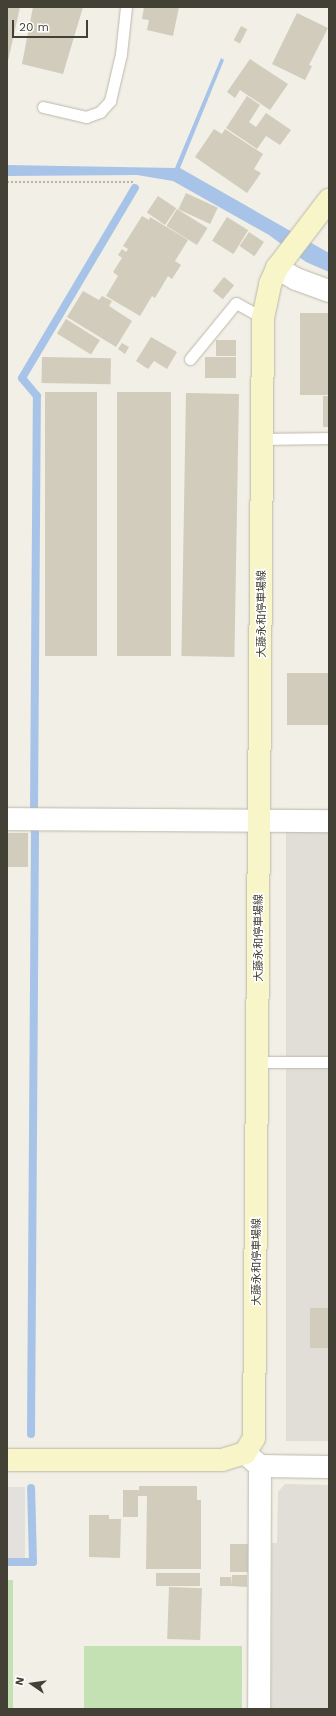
<!DOCTYPE html>
<meta charset="utf-8">
<style>
body{margin:0}
#map{position:relative;width:336px;height:1716px;overflow:hidden;background:#f1efe6;font-family:"Work Sans","Noto Sans JP",sans-serif}
div>[style]{position:absolute}
.industrial>*{inset:0;background:#e0ded7;transform-origin:0 0}
.green>*{inset:0;background:#c4e1b3;transform-origin:0 0}
.parking>*{inset:0;background:#e2e1dd;transform-origin:0 0}
.water>*{inset:0;background:#a8c3e8}
.stream>*{height:8px;margin:-4px;padding:0 4px;transform-origin:4px;border-radius:4px;background:#a8c3e8}
.building>*{inset:0;background:#d1ccbc;transform-origin:0 0}
.path>*{height:2.5px;margin-top:-1.25px;transform-origin:0;background:repeating-linear-gradient(90deg,#bbb59c 0 2px,transparent 0 4px)}
.roads{filter:drop-shadow(0 0 1px #bbb8a9) drop-shadow(0 0 1px #bbb8a9)}
.lane>*{height:11px;margin:-5.5px;padding:0 5.5px;transform-origin:5.5px;border-radius:5.5px;background:#fff}
.street>*{height:22px;margin:-11px;padding:0 11px;transform-origin:11px;border-radius:11px;background:#fff}
.secondary>*{height:22px;margin:-11px;padding:0 11px;transform-origin:11px;border-radius:11px;background:#f8f5c8}
span{translate:-50% -50%;white-space:nowrap;text-align:center;line-height:1.15;-webkit-text-stroke:3px #fff;paint-order:stroke}
.street-label{font-size:11px;color:#434036}
.frame{position:absolute;inset:0;border:8px solid #434036;pointer-events:none}
.north{position:absolute;left:12px;top:1664px;width:40px;height:40px;-webkit-text-stroke:3px #fff;paint-order:stroke;rotate:283deg;font-size:11px;font-weight:700;line-height:16px;text-align:center;color:#434036}
.north::after{content:'';display:block;margin:auto;width:14px;height:18px;background:#434036;clip-path:polygon(50% 0,100% 100%,50% 72%,0 100%)}
.scale{position:absolute;left:12px;top:20px;width:76px;height:18px;box-sizing:border-box;border:2px solid #434036;border-top:0;padding-left:5px;font-size:12px;line-height:14px;white-space:nowrap;color:#434036;-webkit-text-stroke:3px #fff;paint-order:stroke}
</style>
<div id="map">
<div class="industrial">
<div style="left:286px;top:828px;width:43px;height:613px"></div>
<div style="clip-path:polygon(285px 1484px,329px 1485px,329px 1709px,271px 1709px,272px 1543px,277px 1543px,278px 1492px)"></div>
</div>
<div class="green">
<div style="left:7px;top:1580px;width:6px;height:129px"></div>
<div style="left:84px;top:1646px;width:158px;height:63px"></div>
</div>
<div class="parking">
<div style="left:7px;top:1487px;width:18px;height:71px"></div>
</div>
<div class="water">
<div style="clip-path:polygon(221px 58px,224px 60px,180px 168px,329px 253px,329px 272px,306px 262px,269px 235px,173px 181px,137px 175px,7px 176px,7px 165px,175px 168px)"></div>
</div>
<div class="stream">
<div style="left:34px;top:809px;width:413px;rotate:-89.6deg"></div>
<div style="left:37px;top:396px;width:23px;rotate:-130deg"></div>
<div style="left:22px;top:378px;width:221px;rotate:-59.3deg"></div>
<div style="left:31px;top:1434px;width:604px;rotate:-89.62deg"></div>
<div style="left:7px;top:1562px;width:26px"></div>
<div style="left:33px;top:1562px;width:74px;rotate:-91.5deg"></div>
</div>
<div class="building">
<div style="clip-path:polygon(7px 7px,20px 7px,8px 61px,7px 61px)"></div>
<div style="clip-path:polygon(33px 7px,83px 7px,63px 74px,22px 64px)"></div>
<div style="clip-path:polygon(144px 7px,179px 7px,173px 36px,147px 30px,149px 20px,142px 19px)"></div>
<div style="clip-path:polygon(297px 13px,328px 28px,309px 65px,312px 66px,305px 80px,272px 64px)"></div>
<div style="left:241px;top:26px;width:7px;height:16px;rotate:27deg"></div>
<div style="clip-path:polygon(250px 59px,288px 84px,270px 110px,240px 90px,235px 98px,227px 92px)"></div>
<div style="clip-path:polygon(247px 96px,260px 105px,249px 122px,256px 127px,266px 113px,291px 130px,280px 145px,266px 136px,257px 149px,226px 128px)"></div>
<div style="clip-path:polygon(214px 129px,222px 134px,225px 129px,263px 154px,254px 169px,261px 173px,247px 193px,195px 157px)"></div>
<div style="left:186px;top:193px;width:35px;height:18px;rotate:25deg"></div>
<div style="left:158px;top:196px;width:22px;height:20px;rotate:34deg"></div>
<div style="left:177px;top:209px;width:36px;height:20px;rotate:32deg"></div>
<div style="clip-path:polygon(142px 216px,149px 220px,150px 217px,188px 240px,175px 261px,181px 265px,172px 279px,168px 276px,155px 298px,152px 296px,140px 316px,106px 296px,118px 276px,113px 272px,122px 258px,118px 255px,122px 249px,126px 252px,128px 249px,123px 246px)"></div>
<div style="left:227px;top:217px;width:25px;height:28px;rotate:32deg"></div>
<div style="left:249px;top:232px;width:18px;height:17px;rotate:34deg"></div>
<div style="left:224px;top:277px;width:13px;height:18px;rotate:39deg"></div>
<div style="clip-path:polygon(83px 291px,99px 300px,102px 296px,112px 301px,109px 306px,132px 321px,116px 347px,67px 317px)"></div>
<div style="left:300px;top:313px;width:29px;height:82px"></div>
<div style="left:66px;top:319px;width:40px;height:17px;rotate:32deg"></div>
<div style="clip-path:polygon(151px 337px,177px 352px,167px 369px,154px 361px,148px 369px,136px 361px)"></div>
<div style="left:216px;top:340px;width:20px;height:16px"></div>
<div style="clip-path:polygon(122px 343px,129px 347px,125px 354px,118px 349px)"></div>
<div style="left:42px;top:357px;width:69px;height:26px;rotate:1deg"></div>
<div style="left:205px;top:357px;width:31px;height:21px"></div>
<div style="left:45px;top:392px;width:52px;height:264px"></div>
<div style="left:117px;top:392px;width:54px;height:264px"></div>
<div style="left:186px;top:393px;width:53px;height:263px;rotate:1deg"></div>
<div style="left:323px;top:396px;width:6px;height:31px"></div>
<div style="left:287px;top:673px;width:42px;height:52px"></div>
<div style="left:7px;top:833px;width:21px;height:34px"></div>
<div style="left:310px;top:1308px;width:19px;height:40px"></div>
<div style="clip-path:polygon(139px 1486px,197px 1486px,197px 1500px,201px 1500px,201px 1569px,146px 1569px,147px 1496px,138px 1496px,138px 1517px,123px 1517px,123px 1490px,139px 1490px)"></div>
<div style="clip-path:polygon(89px 1515px,109px 1515px,109px 1519px,121px 1519px,120px 1558px,89px 1557px)"></div>
<div style="left:230px;top:1544px;width:18px;height:28px"></div>
<div style="left:156px;top:1573px;width:44px;height:13px"></div>
<div style="clip-path:polygon(232px 1575px,247px 1575px,247px 1587px,231px 1586px)"></div>
<div style="left:220px;top:1577px;width:11px;height:9px"></div>
<div style="left:169px;top:1587px;width:33px;height:52px;rotate:2deg"></div>
</div>
<div class="path">
<div style="left:7px;top:182px;width:126px"></div>
</div>
<div class="roads">
<div class="lane">
<div style="left:43px;top:107px;width:44px;rotate:13.1deg"></div>
<div style="left:86px;top:117px;width:15px;rotate:-20deg"></div>
<div style="left:100px;top:112px;width:15px;rotate:-48deg"></div>
<div style="left:110px;top:101px;width:48px;rotate:-76.8deg"></div>
<div style="left:121px;top:54px;width:47px;rotate:-83.9deg"></div>
<div style="left:190px;top:359px;width:72px;rotate:-50.6deg"></div>
<div style="left:236px;top:303px;width:31px;rotate:29deg"></div>
<div style="left:263px;top:439px;width:66px;rotate:-0.9deg"></div>
<div style="left:259px;top:1062px;width:70px"></div>
</div>
<div class="street">
<div style="left:277px;top:268px;width:22px;rotate:30deg"></div>
<div style="left:296px;top:279px;width:35px;rotate:20deg"></div>
<div style="left:7px;top:819px;width:322px;rotate:0.4deg"></div>
<div style="left:245px;top:1453px;width:20px;rotate:41deg"></div>
<div style="left:260px;top:1466px;width:243px;rotate:90.2deg"></div>
<div style="left:260px;top:1466px;width:69px;rotate:0.8deg"></div>
</div>
<div class="secondary">
<div style="left:7px;top:1460px;width:215px"></div>
<div style="left:222px;top:1460px;width:24px;rotate:-17deg"></div>
<div style="left:245px;top:1453px;width:17px;rotate:-59deg"></div>
<div style="left:254px;top:1438px;width:1120px;rotate:-89.54deg"></div>
<div style="left:263px;top:318px;width:35px;rotate:-78deg"></div>
<div style="left:270px;top:284px;width:17px;rotate:-66deg"></div>
<div style="left:277px;top:268px;width:86px;rotate:-52.6deg"></div>
</div>
</div>
<div class="street-label">
<span style="left:262px;top:614px;rotate:-90deg">大藤永和停車場線</span>
<span style="left:259px;top:938px;rotate:-90deg">大藤永和停車場線</span>
<span style="left:257px;top:1262px;rotate:-90deg">大藤永和停車場線</span>
</div>
<div class="frame"></div>
<div class="north">N</div>
<div class="scale">20 m</div>
</div>
